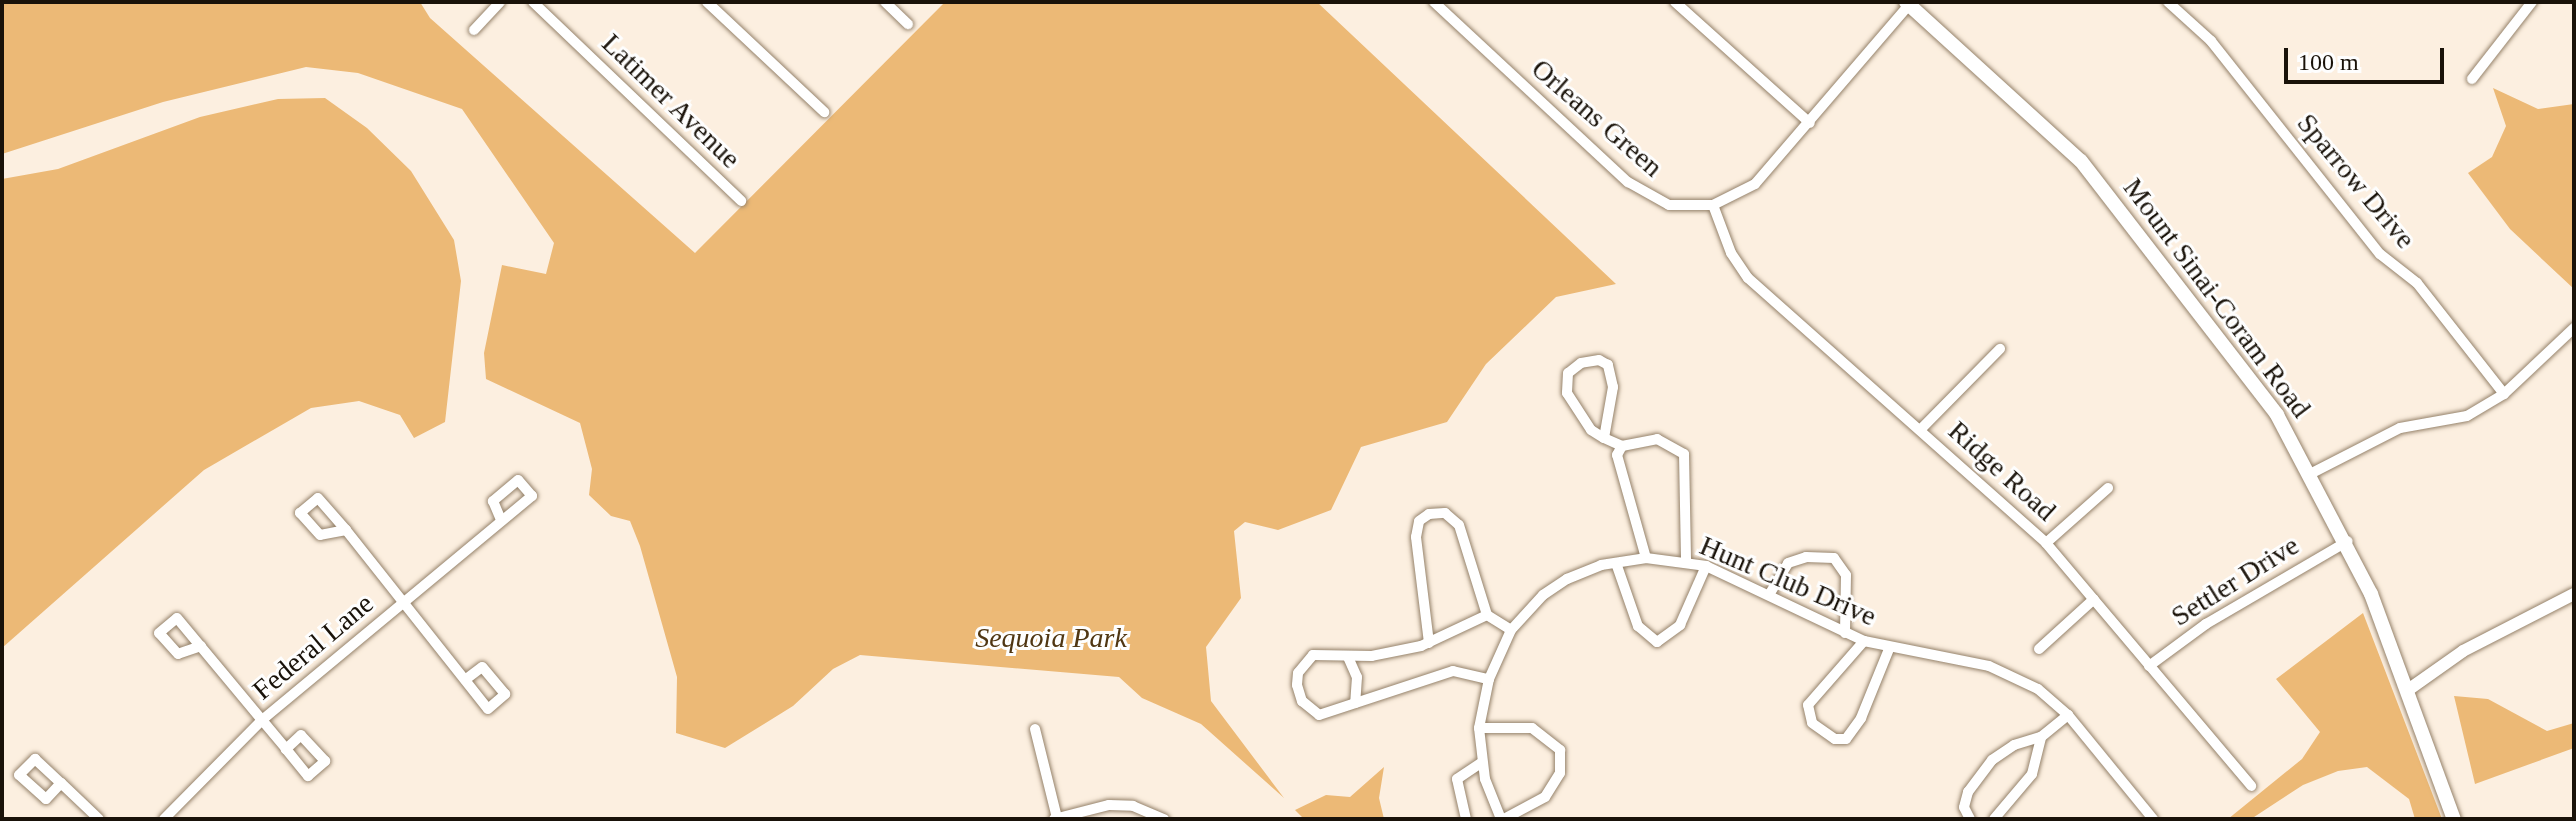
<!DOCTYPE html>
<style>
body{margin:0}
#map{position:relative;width:2576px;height:821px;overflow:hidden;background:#fcefe0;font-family:Georgia,serif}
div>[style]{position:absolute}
.green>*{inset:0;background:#ecb976}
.roads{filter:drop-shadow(0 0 2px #95826a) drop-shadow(0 0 2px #95826a)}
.minor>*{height:10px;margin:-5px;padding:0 5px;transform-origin:5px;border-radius:5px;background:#fff}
.tertiary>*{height:12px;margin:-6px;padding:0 6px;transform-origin:6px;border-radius:6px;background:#fff}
.secondary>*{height:14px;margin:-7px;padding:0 7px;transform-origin:7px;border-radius:7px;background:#fff}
span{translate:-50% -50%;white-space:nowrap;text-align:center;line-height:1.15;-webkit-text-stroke:6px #fefefe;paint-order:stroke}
.street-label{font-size:28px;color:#191209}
.park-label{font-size:28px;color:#503612;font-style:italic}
.frame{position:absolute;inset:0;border:4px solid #191209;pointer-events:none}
.scale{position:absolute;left:2284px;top:48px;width:160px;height:36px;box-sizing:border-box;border:4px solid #191209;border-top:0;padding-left:10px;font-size:24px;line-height:28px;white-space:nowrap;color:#191209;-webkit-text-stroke:6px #fefefe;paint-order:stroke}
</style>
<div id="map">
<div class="green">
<div style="clip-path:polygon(2px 2px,420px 2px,430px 18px,695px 253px,945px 2px,1317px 2px,1616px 284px,1556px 297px,1486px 364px,1447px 422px,1361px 447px,1331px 510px,1278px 530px,1245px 522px,1234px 531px,1241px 598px,1206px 647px,1211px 701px,1284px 798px,1201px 724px,1142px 698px,1119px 677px,860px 655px,833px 669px,793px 706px,725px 748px,676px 733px,677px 677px,640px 546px,630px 521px,611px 516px,589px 495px,592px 469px,580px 423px,486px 379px,484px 353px,502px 265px,546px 274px,554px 243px,462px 109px,358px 73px,306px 67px,163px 102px,2px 154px)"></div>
<div style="clip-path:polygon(2493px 88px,2538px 109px,2574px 104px,2574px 289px,2510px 229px,2468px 173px,2492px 157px,2506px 126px)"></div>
<div style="clip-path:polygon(325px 98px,367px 128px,411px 171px,454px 240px,461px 281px,445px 422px,414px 438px,400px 415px,359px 401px,311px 408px,204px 470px,2px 648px,2px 179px,58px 169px,200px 117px,278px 99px)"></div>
<div style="clip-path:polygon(2363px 613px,2442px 819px,2415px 819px,2409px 799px,2367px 767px,2338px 771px,2303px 785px,2251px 819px,2228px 819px,2302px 759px,2320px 732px,2276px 679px)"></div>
<div style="clip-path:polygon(2454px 696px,2488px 699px,2547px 731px,2574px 723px,2574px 748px,2475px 784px)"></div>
<div style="clip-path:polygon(1384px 767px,1379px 798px,1384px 819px,1304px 819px,1295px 810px,1326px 795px,1350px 797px)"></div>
</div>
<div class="roads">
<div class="minor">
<div style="left:533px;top:2px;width:288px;rotate:43.7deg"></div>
<div style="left:707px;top:2px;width:161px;rotate:43.2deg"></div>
<div style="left:885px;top:2px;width:32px;rotate:44deg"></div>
<div style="left:1434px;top:2px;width:265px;rotate:42.9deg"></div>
<div style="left:1628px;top:182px;width:47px;rotate:29.3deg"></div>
<div style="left:1669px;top:205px;width:44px"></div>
<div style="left:1713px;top:205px;width:47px;rotate:-26.6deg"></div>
<div style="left:1755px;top:184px;width:236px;rotate:-49.3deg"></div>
<div style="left:1675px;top:2px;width:181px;rotate:41.9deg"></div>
<div style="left:2168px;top:2px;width:58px;rotate:42.2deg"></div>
<div style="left:2211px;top:41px;width:272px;rotate:51.6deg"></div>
<div style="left:2380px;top:254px;width:47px;rotate:38.1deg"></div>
<div style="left:2417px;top:283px;width:141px;rotate:51.9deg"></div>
<div style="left:474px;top:30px;width:38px;rotate:-47deg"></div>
<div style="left:2472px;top:79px;width:98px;rotate:-52.1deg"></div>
<div style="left:1713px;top:205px;width:51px;rotate:69.4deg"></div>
<div style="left:1731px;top:253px;width:30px;rotate:56deg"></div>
<div style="left:1748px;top:278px;width:399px;rotate:41.6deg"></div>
<div style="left:2046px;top:543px;width:318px;rotate:49.8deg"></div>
<div style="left:1920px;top:430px;width:114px;rotate:-45.4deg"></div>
<div style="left:1604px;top:438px;width:52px;rotate:-80deg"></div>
<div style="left:1613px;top:387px;width:23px;rotate:-103deg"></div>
<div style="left:1608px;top:365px;width:10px;rotate:-151deg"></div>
<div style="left:1599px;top:360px;width:18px;rotate:171deg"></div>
<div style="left:1581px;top:363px;width:16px;rotate:142deg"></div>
<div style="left:1568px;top:373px;width:20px;rotate:93deg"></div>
<div style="left:1567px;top:393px;width:44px;rotate:57deg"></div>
<div style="left:1591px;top:430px;width:15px;rotate:32deg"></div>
<div style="left:1604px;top:438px;width:20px;rotate:24deg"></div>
<div style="left:2310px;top:474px;width:101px;rotate:-27.1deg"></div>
<div style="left:2400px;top:428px;width:68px;rotate:-10.2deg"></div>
<div style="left:2467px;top:416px;width:43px;rotate:-30.7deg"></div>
<div style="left:2504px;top:394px;width:96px;rotate:-43.3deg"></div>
<div style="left:346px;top:530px;width:26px;rotate:169deg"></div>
<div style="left:320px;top:535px;width:30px;rotate:-132deg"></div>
<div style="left:300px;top:513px;width:23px;rotate:-40deg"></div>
<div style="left:318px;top:498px;width:43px;rotate:48.8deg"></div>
<div style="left:346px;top:530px;width:228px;rotate:51.6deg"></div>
<div style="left:488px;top:709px;width:23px;rotate:-41deg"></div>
<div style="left:505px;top:694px;width:35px;rotate:-130deg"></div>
<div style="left:482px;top:667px;width:21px;rotate:143deg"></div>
<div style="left:2046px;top:543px;width:83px;rotate:-41.6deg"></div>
<div style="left:1646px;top:558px;width:107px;rotate:-105.7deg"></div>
<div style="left:1617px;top:455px;width:10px;rotate:-61deg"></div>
<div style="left:1622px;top:446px;width:36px;rotate:-11deg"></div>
<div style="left:1657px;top:439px;width:31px;rotate:29deg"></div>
<div style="left:1684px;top:454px;width:107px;rotate:88.9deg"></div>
<div style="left:1616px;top:563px;width:67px;rotate:70.8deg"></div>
<div style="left:1638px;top:626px;width:25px;rotate:40deg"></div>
<div style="left:1657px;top:642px;width:29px;rotate:-36deg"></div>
<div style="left:1680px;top:625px;width:64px;rotate:-66.2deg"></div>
<div style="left:1769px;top:595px;width:37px;rotate:-59deg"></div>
<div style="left:1788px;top:563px;width:19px;rotate:-18deg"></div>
<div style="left:1806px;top:557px;width:28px;rotate:2deg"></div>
<div style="left:1834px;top:558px;width:21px;rotate:55deg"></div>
<div style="left:1846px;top:575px;width:58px;rotate:91deg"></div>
<div style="left:1487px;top:615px;width:73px;rotate:154.8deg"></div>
<div style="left:1421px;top:646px;width:50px;rotate:168.5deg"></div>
<div style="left:1372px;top:656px;width:59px;rotate:-179deg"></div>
<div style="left:1313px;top:655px;width:23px;rotate:130deg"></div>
<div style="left:1298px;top:673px;width:12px;rotate:95deg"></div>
<div style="left:1297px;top:685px;width:17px;rotate:73deg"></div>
<div style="left:1302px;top:701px;width:22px;rotate:39deg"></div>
<div style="left:1319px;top:715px;width:141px;rotate:-18.2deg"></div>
<div style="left:1453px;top:671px;width:37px;rotate:13deg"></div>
<div style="left:1487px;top:615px;width:28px;rotate:32deg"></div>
<div style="left:1864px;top:641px;width:85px;rotate:131.2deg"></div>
<div style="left:1808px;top:705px;width:18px;rotate:77deg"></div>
<div style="left:1812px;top:723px;width:28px;rotate:35deg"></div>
<div style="left:1835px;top:739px;width:11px"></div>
<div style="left:1846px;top:739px;width:26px;rotate:-54deg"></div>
<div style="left:1861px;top:718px;width:74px;rotate:-67.9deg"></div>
<div style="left:1429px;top:643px;width:107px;rotate:-97deg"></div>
<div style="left:1416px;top:537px;width:16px;rotate:-79deg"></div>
<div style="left:1419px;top:521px;width:12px;rotate:-35deg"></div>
<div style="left:1429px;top:514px;width:16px;rotate:-4deg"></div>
<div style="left:1445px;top:513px;width:18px;rotate:41deg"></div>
<div style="left:1459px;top:525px;width:94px;rotate:72.7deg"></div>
<div style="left:201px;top:646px;width:24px;rotate:161deg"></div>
<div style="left:178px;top:654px;width:28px;rotate:-132deg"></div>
<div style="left:159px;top:633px;width:23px;rotate:-40deg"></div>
<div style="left:177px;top:618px;width:133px;rotate:50.2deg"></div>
<div style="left:262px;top:720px;width:38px;rotate:50deg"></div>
<div style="left:286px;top:749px;width:35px;rotate:51deg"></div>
<div style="left:308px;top:776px;width:23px;rotate:-41deg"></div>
<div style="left:325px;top:761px;width:35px;rotate:-133deg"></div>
<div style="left:301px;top:735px;width:21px;rotate:137deg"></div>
<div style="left:2039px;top:649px;width:74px;rotate:-42.3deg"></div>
<div style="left:1348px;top:657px;width:22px;rotate:66deg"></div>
<div style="left:1357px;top:677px;width:26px;rotate:94deg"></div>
<div style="left:2149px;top:666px;width:71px;rotate:-36.4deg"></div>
<div style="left:2206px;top:624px;width:164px;rotate:-30.3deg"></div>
<div style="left:1479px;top:728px;width:53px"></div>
<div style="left:1532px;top:728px;width:36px;rotate:38deg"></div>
<div style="left:1560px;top:750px;width:23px;rotate:90deg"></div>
<div style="left:1560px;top:773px;width:28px;rotate:122deg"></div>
<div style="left:1545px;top:797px;width:47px;rotate:151.8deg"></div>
<div style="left:1035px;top:729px;width:92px;rotate:76.1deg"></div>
<div style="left:61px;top:783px;width:22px;rotate:133deg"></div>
<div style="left:46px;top:799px;width:36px;rotate:-138deg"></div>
<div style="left:19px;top:775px;width:23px;rotate:-45deg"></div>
<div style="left:35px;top:759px;width:35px;rotate:43deg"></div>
<div style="left:61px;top:783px;width:52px;rotate:43.5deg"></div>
<div style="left:164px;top:819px;width:139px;rotate:-45.3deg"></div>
<div style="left:262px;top:720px;width:351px;rotate:-39.7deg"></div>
<div style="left:532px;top:496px;width:21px;rotate:-131deg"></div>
<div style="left:518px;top:480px;width:33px;rotate:140deg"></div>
<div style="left:493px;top:501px;width:21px;rotate:67deg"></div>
<div style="left:1054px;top:819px;width:57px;rotate:-14.3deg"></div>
<div style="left:1109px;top:805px;width:24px;rotate:2deg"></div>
<div style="left:1133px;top:806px;width:34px;rotate:23deg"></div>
<div style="left:1466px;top:819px;width:41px;rotate:-102.7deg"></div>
<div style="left:1457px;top:779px;width:29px;rotate:-34deg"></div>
<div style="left:1501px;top:819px;width:43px;rotate:-111.8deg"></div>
<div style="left:1485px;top:779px;width:51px;rotate:-96.7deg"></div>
<div style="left:1479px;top:728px;width:50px;rotate:-78.5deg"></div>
<div style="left:1489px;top:679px;width:54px;rotate:-65.8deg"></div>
<div style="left:1511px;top:630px;width:47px;rotate:-47.6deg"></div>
<div style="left:1543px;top:595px;width:29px;rotate:-34deg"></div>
<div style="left:1567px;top:579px;width:37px;rotate:-22deg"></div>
<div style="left:1601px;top:565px;width:46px;rotate:-8.8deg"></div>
<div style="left:1646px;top:558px;width:61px;rotate:7.6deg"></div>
<div style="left:1706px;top:566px;width:175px;rotate:25.4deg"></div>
<div style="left:1864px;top:641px;width:127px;rotate:11.3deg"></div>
<div style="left:1989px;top:666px;width:54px;rotate:25.1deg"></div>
<div style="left:2038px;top:689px;width:40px;rotate:41deg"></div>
<div style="left:2068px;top:715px;width:134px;rotate:50.7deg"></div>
<div style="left:1970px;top:819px;width:13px;rotate:-117deg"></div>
<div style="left:1964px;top:807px;width:16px;rotate:-75deg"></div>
<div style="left:1968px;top:792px;width:40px;rotate:-53deg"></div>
<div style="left:1992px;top:760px;width:27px;rotate:-34deg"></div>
<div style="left:2014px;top:745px;width:28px;rotate:-17deg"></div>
<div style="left:2041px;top:737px;width:35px;rotate:-39deg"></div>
<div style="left:1994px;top:819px;width:59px;rotate:-49.8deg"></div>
<div style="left:2032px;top:774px;width:38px;rotate:-76deg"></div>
</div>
<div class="tertiary">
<div style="left:2408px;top:690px;width:67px;rotate:-35.3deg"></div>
<div style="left:2463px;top:651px;width:125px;rotate:-27.2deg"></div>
</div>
<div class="secondary">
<div style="left:1906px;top:2px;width:236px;rotate:42.3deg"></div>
<div style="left:2081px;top:161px;width:321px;rotate:52.3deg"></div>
<div style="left:2277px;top:415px;width:202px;rotate:62.3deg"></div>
<div style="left:2371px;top:594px;width:240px;rotate:69.8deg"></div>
</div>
</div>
<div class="street-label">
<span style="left:671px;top:101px;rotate:44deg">Latimer Avenue</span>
<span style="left:1597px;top:118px;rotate:41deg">Orleans Green</span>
<span style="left:2356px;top:181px;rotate:50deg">Sparrow Drive</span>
<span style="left:2217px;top:298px;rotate:53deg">Mount Sinai-Coram Road</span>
<span style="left:2002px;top:471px;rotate:42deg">Ridge Road</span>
<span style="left:1788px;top:581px;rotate:23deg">Hunt Club Drive</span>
<span style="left:2235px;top:581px;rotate:-32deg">Settler Drive</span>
<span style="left:313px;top:647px;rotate:-40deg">Federal Lane</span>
</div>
<div class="park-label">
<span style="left:1051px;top:638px">Sequoia Park</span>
</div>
<div class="frame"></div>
<div class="scale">100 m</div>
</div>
